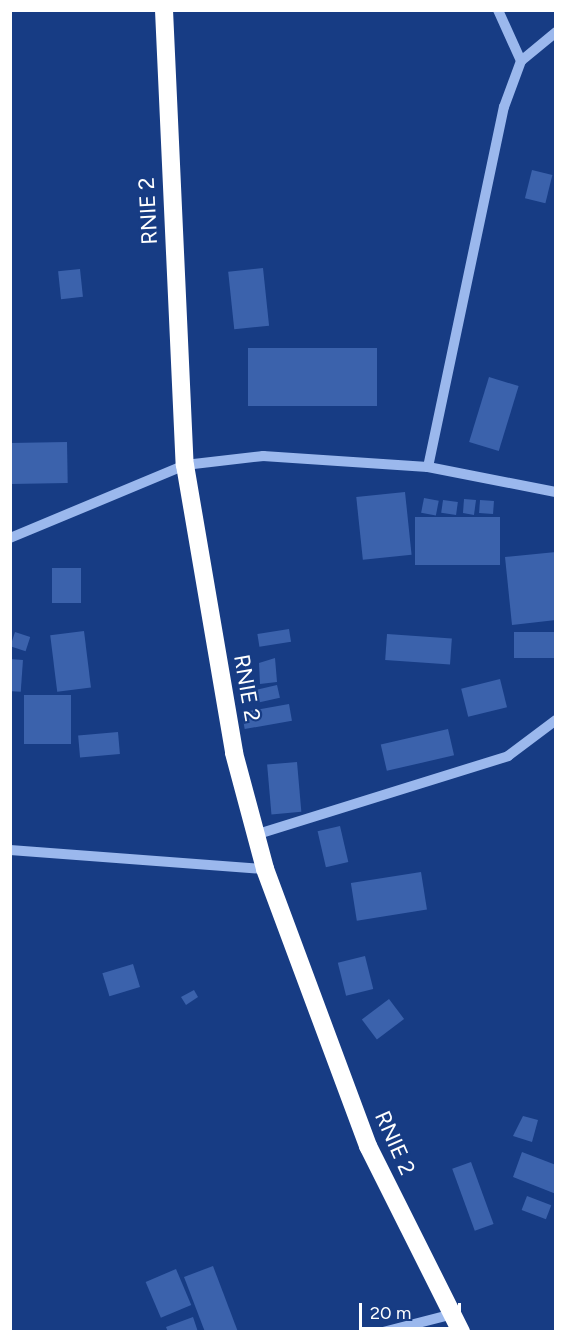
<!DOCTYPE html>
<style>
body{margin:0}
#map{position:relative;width:566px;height:1342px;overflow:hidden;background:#173c84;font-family:Figtree,sans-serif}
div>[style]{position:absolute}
.building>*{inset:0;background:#3b62ac;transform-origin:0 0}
.minor>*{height:10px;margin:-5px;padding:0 5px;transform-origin:5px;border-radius:5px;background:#9bb8ed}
.highway>*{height:18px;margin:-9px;padding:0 9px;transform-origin:9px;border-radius:9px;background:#fff}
span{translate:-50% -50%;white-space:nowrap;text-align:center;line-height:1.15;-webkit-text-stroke:4.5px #173c84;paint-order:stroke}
.street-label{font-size:22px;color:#fff}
.frame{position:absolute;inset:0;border:12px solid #fff;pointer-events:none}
.scale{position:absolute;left:359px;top:1303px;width:102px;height:27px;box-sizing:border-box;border:3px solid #fff;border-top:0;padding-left:8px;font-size:18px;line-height:21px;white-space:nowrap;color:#fff;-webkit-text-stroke:4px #173c84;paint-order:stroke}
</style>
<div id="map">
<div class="building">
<div style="left:532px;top:170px;width:21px;height:29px;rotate:14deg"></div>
<div style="left:263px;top:268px;width:58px;height:35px;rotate:84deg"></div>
<div style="left:80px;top:269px;width:28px;height:22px;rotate:84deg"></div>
<div style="left:248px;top:348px;width:129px;height:58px"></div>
<div style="left:489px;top:377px;width:31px;height:68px;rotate:17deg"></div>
<div style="left:67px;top:442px;width:41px;height:57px;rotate:89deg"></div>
<div style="left:405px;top:492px;width:63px;height:49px;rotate:84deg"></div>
<div style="left:424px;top:498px;width:15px;height:15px;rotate:11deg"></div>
<div style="clip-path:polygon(464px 499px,476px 500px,474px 515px,463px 513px)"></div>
<div style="left:443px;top:500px;width:15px;height:13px;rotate:8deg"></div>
<div style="left:480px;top:500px;width:14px;height:13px;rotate:4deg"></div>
<div style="left:415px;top:517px;width:85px;height:48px"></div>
<div style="clip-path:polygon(556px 552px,556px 620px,512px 625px,505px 557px)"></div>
<div style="left:81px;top:568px;width:35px;height:29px;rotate:90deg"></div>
<div style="left:289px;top:629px;width:13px;height:32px;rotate:81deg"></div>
<div style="left:84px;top:631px;width:57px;height:34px;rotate:83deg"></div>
<div style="left:15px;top:632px;width:16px;height:15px;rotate:18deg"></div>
<div style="left:556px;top:632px;width:26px;height:42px;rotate:90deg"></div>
<div style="left:387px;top:634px;width:65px;height:26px;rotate:4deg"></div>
<div style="clip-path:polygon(275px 658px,277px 682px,260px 684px,259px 663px)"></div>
<div style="left:10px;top:659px;width:13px;height:32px;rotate:4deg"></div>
<div style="left:500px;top:679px;width:29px;height:40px;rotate:76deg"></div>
<div style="left:277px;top:685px;width:13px;height:22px;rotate:77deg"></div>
<div style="left:24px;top:695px;width:47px;height:49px"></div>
<div style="left:289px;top:704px;width:17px;height:48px;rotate:80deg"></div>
<div style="left:448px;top:729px;width:27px;height:69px;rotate:77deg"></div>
<div style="left:118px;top:732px;width:22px;height:40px;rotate:85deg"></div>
<div style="left:297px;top:762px;width:50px;height:30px;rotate:85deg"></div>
<div style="left:340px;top:826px;width:37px;height:23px;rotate:77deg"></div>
<div style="left:421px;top:872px;width:38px;height:71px;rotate:81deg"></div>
<div style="left:365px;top:956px;width:34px;height:28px;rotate:76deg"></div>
<div style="left:133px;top:964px;width:24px;height:32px;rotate:73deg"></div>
<div style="clip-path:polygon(194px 990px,198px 997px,186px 1005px,181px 997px)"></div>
<div style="left:389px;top:999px;width:25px;height:34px;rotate:53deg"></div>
<div style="clip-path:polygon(523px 1116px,538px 1120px,532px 1142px,513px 1136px)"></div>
<div style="clip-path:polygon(522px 1152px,556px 1165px,556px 1194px,513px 1177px)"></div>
<div style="left:471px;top:1162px;width:66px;height:20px;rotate:70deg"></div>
<div style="left:527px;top:1196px;width:26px;height:15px;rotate:21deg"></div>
<div style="clip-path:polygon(213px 1266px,238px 1332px,205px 1332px,184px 1277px)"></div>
<div style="left:176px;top:1269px;width:39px;height:33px;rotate:67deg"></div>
<div style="clip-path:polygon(193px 1317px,198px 1332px,168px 1332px,166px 1327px)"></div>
</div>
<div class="minor">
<div style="left:498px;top:10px;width:56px;rotate:65.7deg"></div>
<div style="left:428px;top:467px;width:368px;rotate:-78.1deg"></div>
<div style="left:504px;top:107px;width:49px;rotate:-69.7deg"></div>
<div style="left:521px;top:61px;width:45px;rotate:-39.6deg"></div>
<div style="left:10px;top:538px;width:190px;rotate:-22.6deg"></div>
<div style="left:185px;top:465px;width:79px;rotate:-6.6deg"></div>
<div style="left:263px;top:456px;width:165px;rotate:3.8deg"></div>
<div style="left:428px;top:467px;width:130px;rotate:11.1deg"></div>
<div style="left:255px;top:835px;width:265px;rotate:-17.3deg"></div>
<div style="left:508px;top:756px;width:60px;rotate:-36.9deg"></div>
<div style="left:10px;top:850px;width:256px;rotate:4.3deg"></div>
<div style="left:383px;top:1332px;width:72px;rotate:-14.4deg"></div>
</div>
<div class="highway">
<div style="left:164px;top:10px;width:455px;rotate:87.4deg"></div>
<div style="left:185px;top:465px;width:292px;rotate:80.3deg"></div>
<div style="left:234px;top:753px;width:120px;rotate:75deg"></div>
<div style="left:265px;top:869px;width:296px;rotate:69.6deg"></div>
<div style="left:368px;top:1146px;width:208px;rotate:63.4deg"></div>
</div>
<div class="street-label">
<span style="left:148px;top:211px;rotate:-93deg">RNIE 2</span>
<span style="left:247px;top:688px;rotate:80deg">RNIE 2</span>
<span style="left:395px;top:1143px;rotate:66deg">RNIE 2</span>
</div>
<div class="frame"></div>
<div class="scale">20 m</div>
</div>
